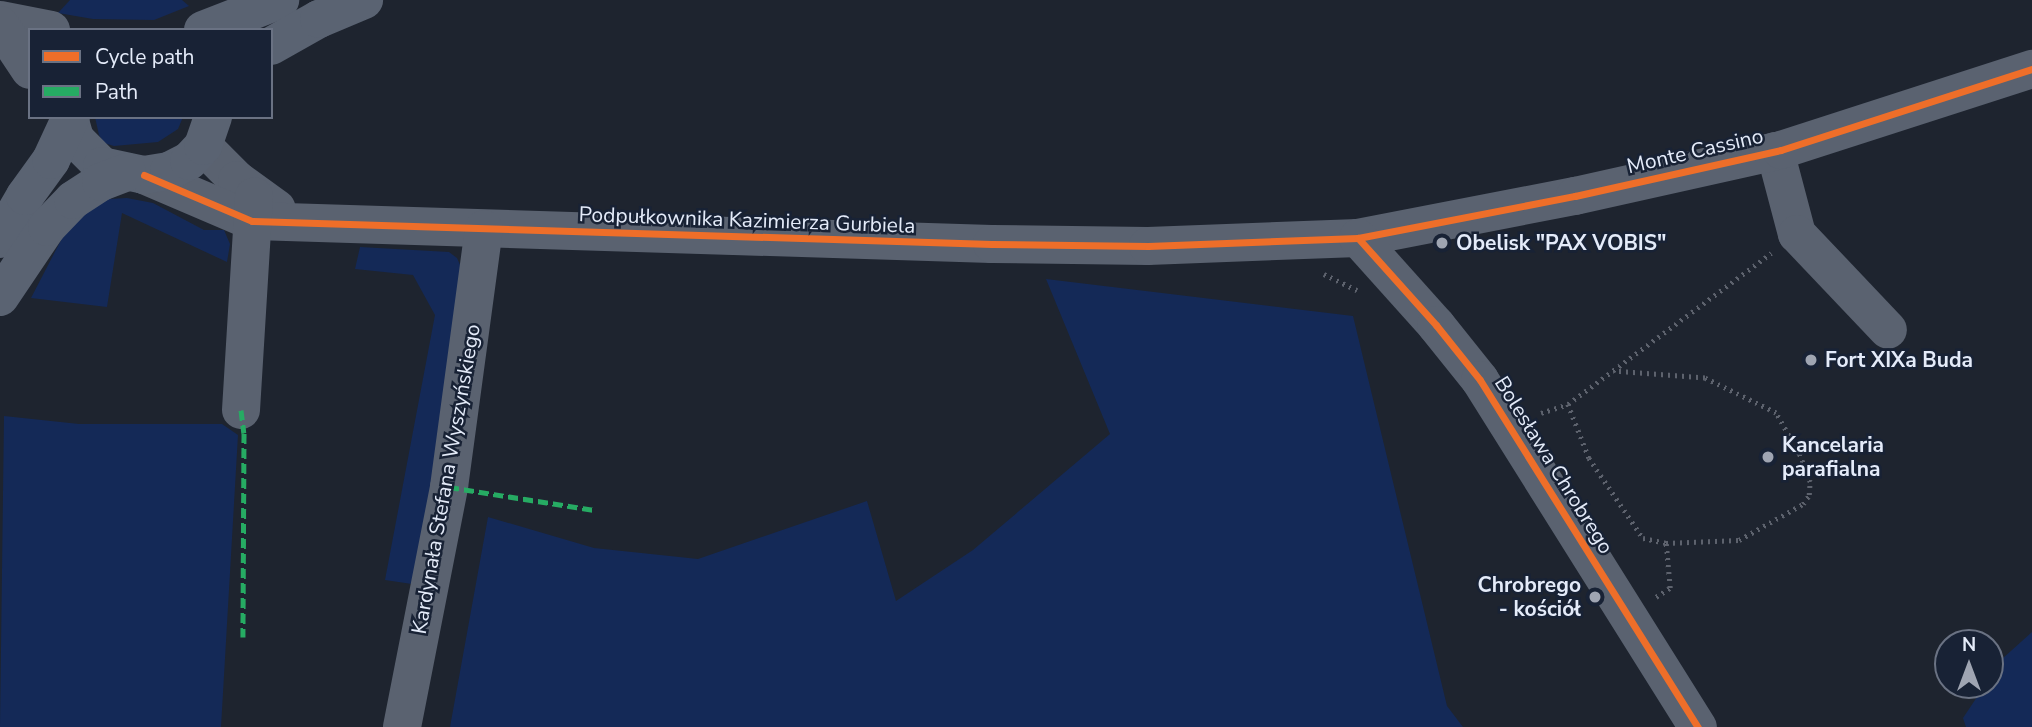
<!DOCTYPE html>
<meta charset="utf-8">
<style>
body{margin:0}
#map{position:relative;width:2032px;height:727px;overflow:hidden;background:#1e242f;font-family:"Nunito Sans",sans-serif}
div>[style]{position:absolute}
.green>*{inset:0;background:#142957}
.path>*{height:4.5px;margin-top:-2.25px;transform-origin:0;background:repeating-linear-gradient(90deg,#5d626d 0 2px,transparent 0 7px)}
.minor>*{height:38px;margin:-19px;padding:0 19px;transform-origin:19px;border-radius:19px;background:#5a6270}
.major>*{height:38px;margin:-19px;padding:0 19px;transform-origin:19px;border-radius:19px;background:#5a6372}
.quiet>*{height:5px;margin-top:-2.5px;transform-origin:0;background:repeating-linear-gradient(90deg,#26ab63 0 10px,transparent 0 15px)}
.cycleway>*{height:7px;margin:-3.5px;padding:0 3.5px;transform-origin:3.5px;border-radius:3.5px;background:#ee6e29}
.dots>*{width:19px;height:19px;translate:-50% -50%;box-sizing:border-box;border:4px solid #182235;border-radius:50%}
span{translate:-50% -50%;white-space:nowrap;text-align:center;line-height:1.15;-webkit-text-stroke:5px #182235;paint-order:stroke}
.street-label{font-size:21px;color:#e4ebf9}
.poi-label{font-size:21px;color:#e4ebf9;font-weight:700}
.left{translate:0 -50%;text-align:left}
.right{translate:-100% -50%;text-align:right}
.legend{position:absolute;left:28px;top:28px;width:245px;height:91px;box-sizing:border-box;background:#182235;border:2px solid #6a7283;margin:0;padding:9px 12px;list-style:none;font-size:21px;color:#e4ebf9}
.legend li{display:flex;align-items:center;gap:14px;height:35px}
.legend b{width:35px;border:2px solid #6a7283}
.north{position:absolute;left:1934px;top:629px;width:70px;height:70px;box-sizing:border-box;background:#182235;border:2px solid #6a7283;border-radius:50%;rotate:0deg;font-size:19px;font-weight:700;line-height:28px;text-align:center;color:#e4ebf9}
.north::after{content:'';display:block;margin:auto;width:24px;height:32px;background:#9fa5b2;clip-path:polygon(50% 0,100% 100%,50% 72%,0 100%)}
</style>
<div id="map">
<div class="green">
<div style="clip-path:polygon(70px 0,182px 0,189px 6px,154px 20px,93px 19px,58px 13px)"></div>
<div style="clip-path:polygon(95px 117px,183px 117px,178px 129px,158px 142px,114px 146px,104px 143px,99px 135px)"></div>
<div style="clip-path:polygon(127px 198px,153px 203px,204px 230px,224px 230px,230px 244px,227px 262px,122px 213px,107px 307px,31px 298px,73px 217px,109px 199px)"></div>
<div style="clip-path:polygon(360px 247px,449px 252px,457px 258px,461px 267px,460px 334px,412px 584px,385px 580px,435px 315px,413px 275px,355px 269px)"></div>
<div style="clip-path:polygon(1046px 279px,1353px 316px,1447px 706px,1463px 727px,450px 727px,488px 517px,594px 548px,698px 559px,867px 501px,896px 601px,973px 550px,1110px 434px)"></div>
<div style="clip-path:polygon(4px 416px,79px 424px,222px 424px,238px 435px,221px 727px,0 727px)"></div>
<div style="clip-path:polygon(2032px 632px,2032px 727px,1966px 727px,1963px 718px,1985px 685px,1990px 685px,1990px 677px,2002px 659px)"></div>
</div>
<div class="path">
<div style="left:1324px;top:274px;width:37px;rotate:26deg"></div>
<div style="left:1568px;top:404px;width:58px;rotate:68.7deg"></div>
<div style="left:1589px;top:458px;width:97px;rotate:56deg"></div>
<div style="left:1643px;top:538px;width:24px;rotate:12deg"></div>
<div style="left:1666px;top:543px;width:73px;rotate:-2.4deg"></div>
<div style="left:1739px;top:540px;width:73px;rotate:-29.4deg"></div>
<div style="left:1803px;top:504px;width:11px;rotate:-56deg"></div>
<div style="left:1809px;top:495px;width:13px;rotate:-86deg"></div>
<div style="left:1810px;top:482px;width:30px;rotate:-111deg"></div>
<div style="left:1799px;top:454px;width:47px;rotate:-119.3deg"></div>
<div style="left:1776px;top:413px;width:79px;rotate:-153.8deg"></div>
<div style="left:1705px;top:378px;width:92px;rotate:-175.6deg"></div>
<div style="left:1541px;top:413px;width:28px;rotate:-18deg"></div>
<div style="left:1568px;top:404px;width:253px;rotate:-36.6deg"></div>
<div style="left:1656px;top:597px;width:17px;rotate:-33deg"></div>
<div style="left:1670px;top:588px;width:45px;rotate:-95.1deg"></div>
</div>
<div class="minor">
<div style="left:0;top:20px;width:52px;rotate:11.1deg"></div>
<div style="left:0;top:25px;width:54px;rotate:56.3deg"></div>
<div style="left:203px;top:146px;width:48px;rotate:45deg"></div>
<div style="left:237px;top:180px;width:49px;rotate:35.9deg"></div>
<div style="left:1775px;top:151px;width:86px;rotate:75.2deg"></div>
<div style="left:1797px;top:234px;width:132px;rotate:46.5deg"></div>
<div style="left:144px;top:175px;width:117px;rotate:23.1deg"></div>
<div style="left:252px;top:221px;width:740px;rotate:1.78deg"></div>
<div style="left:992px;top:244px;width:156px;rotate:0.7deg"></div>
<div style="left:1148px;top:246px;width:210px;rotate:-2.2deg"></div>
<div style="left:1358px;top:238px;width:221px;rotate:-11deg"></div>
<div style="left:1575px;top:196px;width:211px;rotate:-12.6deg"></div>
<div style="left:1781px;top:150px;width:264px;rotate:-17.9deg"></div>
<div style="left:1358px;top:238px;width:117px;rotate:48.1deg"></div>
<div style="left:1436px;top:325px;width:70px;rotate:51.3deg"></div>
<div style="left:1480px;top:380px;width:410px;rotate:57.9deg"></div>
<div style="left:241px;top:410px;width:214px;rotate:-86.5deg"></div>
<div style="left:402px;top:727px;width:245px;rotate:-78.9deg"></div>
<div style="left:449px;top:487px;width:260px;rotate:-82.3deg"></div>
</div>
<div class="major">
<div style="left:203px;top:30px;width:83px;rotate:-21.3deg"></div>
<div style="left:271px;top:46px;width:55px;rotate:-29.4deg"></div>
<div style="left:319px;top:19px;width:49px;rotate:-22.9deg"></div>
<div style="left:70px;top:121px;width:19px;rotate:74deg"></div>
<div style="left:75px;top:139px;width:38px;rotate:45deg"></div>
<div style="left:102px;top:166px;width:43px;rotate:12.1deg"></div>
<div style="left:144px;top:175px;width:25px;rotate:-9deg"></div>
<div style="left:169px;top:171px;width:22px;rotate:-27deg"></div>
<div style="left:189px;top:161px;width:21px;rotate:-47deg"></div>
<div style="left:203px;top:146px;width:31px;rotate:-71deg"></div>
<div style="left:0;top:239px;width:50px;rotate:-59.8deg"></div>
<div style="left:25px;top:196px;width:44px;rotate:-54.2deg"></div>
<div style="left:51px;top:160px;width:47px;rotate:-65.1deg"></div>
<div style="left:0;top:297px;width:84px;rotate:-56.1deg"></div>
<div style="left:47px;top:227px;width:37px;rotate:-46deg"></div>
<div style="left:73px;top:200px;width:33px;rotate:-33deg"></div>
<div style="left:101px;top:182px;width:28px;rotate:-21deg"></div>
</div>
<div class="quiet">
<div style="left:241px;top:410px;width:23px;rotate:83deg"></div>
<div style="left:244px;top:433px;width:204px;rotate:90.3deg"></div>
<div style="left:449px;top:487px;width:147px;rotate:9deg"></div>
</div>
<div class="cycleway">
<div style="left:144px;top:175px;width:117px;rotate:23.1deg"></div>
<div style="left:252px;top:221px;width:740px;rotate:1.78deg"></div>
<div style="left:992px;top:244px;width:156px;rotate:0.7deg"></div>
<div style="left:1148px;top:246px;width:210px;rotate:-2.2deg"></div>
<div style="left:1358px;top:238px;width:221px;rotate:-11deg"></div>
<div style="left:1575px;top:196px;width:211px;rotate:-12.6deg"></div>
<div style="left:1781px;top:150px;width:264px;rotate:-17.9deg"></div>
<div style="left:1358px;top:238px;width:117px;rotate:48.1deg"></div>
<div style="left:1436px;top:325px;width:70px;rotate:51.3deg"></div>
<div style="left:1480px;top:380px;width:410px;rotate:57.9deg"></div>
</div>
<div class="dots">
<div style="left:1442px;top:243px;background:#9fa5b2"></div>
<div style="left:1811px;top:360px;background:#9fa5b2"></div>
<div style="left:1768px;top:457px;background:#9fa5b2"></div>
<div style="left:1595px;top:597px;background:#9fa5b2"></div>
</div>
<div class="street-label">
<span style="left:1695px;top:151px;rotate:-13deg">Monte Cassino</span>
<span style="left:747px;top:220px;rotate:2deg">Podpułkownika Kazimierza Gurbiela</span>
<span style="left:1554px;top:465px;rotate:58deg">Bolesława Chrobrego</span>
<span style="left:446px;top:479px;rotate:-80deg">Kardynała Stefana Wyszyńskiego</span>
</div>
<div class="poi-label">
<span class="left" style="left:1456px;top:243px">Obelisk "PAX VOBIS"</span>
<span class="left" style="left:1825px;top:360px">Fort XIXa Buda</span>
<span class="left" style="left:1782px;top:457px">Kancelaria<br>parafialna</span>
<span class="right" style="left:1581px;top:597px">Chrobrego<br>- kościół</span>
</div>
<ul class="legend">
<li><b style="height:9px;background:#ee6e29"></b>Cycle path</li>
<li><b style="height:9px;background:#26ab63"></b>Path</li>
</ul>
<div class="north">N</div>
</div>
